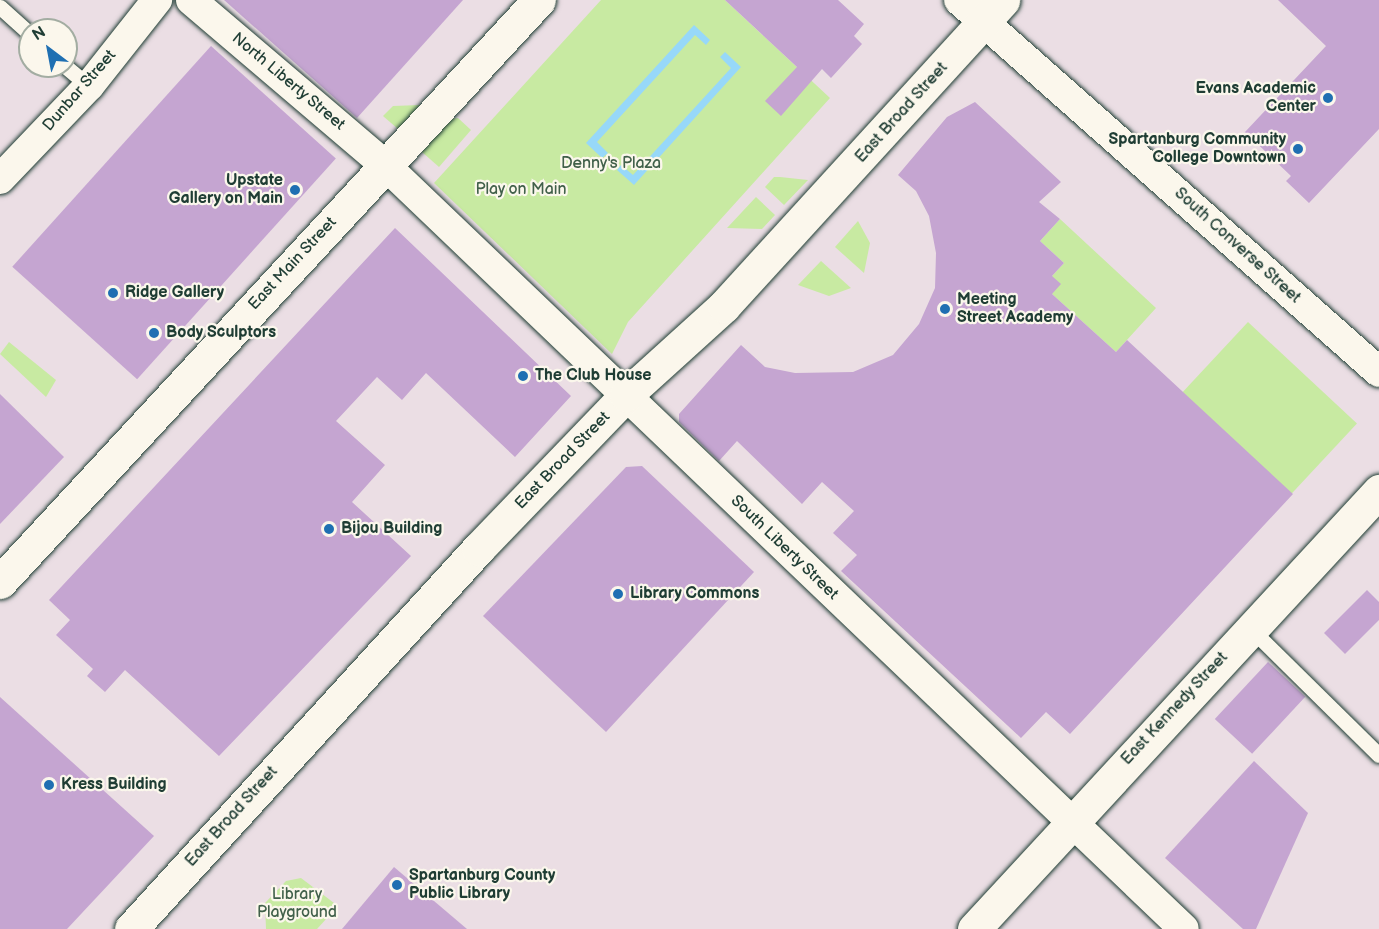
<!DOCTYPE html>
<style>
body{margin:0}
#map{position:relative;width:1379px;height:929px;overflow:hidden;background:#ebdee4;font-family:"Balsamiq Sans",sans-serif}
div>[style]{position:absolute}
.green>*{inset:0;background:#c8eaa2;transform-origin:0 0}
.water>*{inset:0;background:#97d8f9}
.building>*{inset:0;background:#c5a5d1;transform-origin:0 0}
.roads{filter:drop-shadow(0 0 2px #1f3d34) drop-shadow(0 0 2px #1f3d34)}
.lane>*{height:15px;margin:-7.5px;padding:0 7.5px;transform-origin:7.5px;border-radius:7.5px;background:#fbf7ec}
.street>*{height:30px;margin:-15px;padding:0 15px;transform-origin:15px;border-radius:15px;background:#fbf7ec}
.secondary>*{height:33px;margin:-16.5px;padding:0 16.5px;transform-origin:16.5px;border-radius:16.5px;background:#fbf7ec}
.dots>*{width:16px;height:16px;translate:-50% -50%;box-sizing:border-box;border:3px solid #fbf7ec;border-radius:50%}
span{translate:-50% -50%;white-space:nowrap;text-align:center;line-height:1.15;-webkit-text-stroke:4.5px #fbf7ec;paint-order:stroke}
.street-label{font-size:16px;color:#1f3d34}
.poi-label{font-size:16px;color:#1f3d34;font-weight:700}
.right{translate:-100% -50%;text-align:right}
.left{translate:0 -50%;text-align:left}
.park-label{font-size:16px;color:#41604a}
.north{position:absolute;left:18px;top:18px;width:60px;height:60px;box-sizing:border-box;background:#fbf7ec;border:2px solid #a3ada2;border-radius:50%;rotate:328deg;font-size:16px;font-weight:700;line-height:24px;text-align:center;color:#1f3d34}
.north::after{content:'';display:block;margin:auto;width:21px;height:27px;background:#1f6fb2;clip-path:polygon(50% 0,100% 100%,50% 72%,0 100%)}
</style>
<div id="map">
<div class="green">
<div style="clip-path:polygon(601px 0,725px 0,830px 98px,628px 322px,612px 354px,434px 183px)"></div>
<div style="clip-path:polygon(420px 105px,398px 129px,383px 116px,393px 106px)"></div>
<div style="clip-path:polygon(458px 118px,471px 130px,439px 167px,422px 152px,451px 119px)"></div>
<div style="clip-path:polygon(774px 177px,780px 177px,808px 180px,784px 205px,765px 187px)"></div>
<div style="clip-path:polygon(756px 197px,775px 215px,762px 229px,727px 228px)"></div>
<div style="clip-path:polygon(1060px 219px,1156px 308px,1116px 352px,1052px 294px,1052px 276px,1064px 263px,1040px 241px)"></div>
<div style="clip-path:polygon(858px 221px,870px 243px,864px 273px,835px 247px)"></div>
<div style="clip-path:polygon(821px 261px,851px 288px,829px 296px,798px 285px)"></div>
<div style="left:1248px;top:322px;width:149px;height:96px;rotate:43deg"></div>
<div style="clip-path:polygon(9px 342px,56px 380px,46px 397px,0 354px)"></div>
<div style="clip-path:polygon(301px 878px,338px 906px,317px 929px,266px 929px,265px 903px,286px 881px)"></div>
</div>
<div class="water">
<div style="clip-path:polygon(694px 25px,710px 40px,706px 45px,695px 35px,597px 142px,608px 153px,602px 158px,586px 143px)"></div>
<div style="clip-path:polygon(725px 52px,741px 67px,634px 185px,617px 170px,621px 165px,633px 175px,731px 68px,720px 57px)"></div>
</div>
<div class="building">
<div style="clip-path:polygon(224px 0,463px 0,357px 118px)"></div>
<div style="clip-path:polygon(725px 0,838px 0,864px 24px,854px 36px,862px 44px,831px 78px,822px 69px,781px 116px,765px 101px,797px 67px)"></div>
<div style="clip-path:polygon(1278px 0,1379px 0,1379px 129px,1309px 203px,1286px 181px,1291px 176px,1245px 132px,1326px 46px)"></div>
<div style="left:211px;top:46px;width:168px;height:297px;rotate:42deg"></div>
<div style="clip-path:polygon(975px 102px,1061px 182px,1039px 202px,1060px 219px,1040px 241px,1064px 263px,1052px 276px,1061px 284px,1052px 294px,1116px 352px,1127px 340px,1293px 494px,1070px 734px,1046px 712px,1021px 738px,841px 571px,857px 555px,833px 533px,854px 511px,822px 482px,802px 504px,737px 441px,719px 461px,679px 422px,679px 414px,741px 345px,765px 367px,795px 373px,853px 372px,893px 355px,919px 324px,935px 288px,936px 253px,929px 216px,916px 191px,898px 175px,947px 117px)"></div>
<div style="clip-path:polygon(395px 228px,571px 396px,515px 457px,426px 373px,402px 400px,377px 377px,336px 421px,385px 465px,352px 502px,411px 556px,219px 756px,125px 670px,105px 692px,87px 676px,93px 669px,56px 635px,70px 620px,49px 600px)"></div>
<div style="clip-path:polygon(0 394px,64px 457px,0 524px)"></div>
<div style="clip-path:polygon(642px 466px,754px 572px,606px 732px,483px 616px,626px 467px)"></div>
<div style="clip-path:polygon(1367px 590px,1379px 602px,1379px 620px,1345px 654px,1324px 633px)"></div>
<div style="left:1268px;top:662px;width:51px;height:78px;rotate:43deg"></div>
<div style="clip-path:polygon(0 697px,154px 836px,67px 929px,0 929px)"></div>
<div style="clip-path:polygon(1254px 761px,1308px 813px,1256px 929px,1243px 929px,1165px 858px)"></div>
<div style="clip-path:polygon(394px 867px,467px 929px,342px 929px)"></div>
</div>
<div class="roads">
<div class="lane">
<div style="left:0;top:7px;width:40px;rotate:42deg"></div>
<div style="left:65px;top:66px;width:31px;rotate:40deg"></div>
<div style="left:1250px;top:628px;width:181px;rotate:44.6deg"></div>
</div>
<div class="street">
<div style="left:191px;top:0;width:255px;rotate:40.4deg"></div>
<div style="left:385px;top:165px;width:1105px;rotate:43.72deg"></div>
<div style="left:959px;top:0;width:561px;rotate:41.53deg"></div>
<div style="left:0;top:179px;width:129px;rotate:-46.3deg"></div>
<div style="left:89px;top:86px;width:110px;rotate:-51.7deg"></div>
</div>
<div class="secondary">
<div style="left:0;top:582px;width:793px;rotate:-47.2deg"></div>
<div style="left:131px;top:929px;width:515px;rotate:-47.6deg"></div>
<div style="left:478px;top:549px;width:214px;rotate:-46.1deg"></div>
<div style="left:626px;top:395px;width:132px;rotate:-42.2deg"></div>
<div style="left:724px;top:306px;width:414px;rotate:-47.6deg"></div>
<div style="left:974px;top:929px;width:597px;rotate:-47.24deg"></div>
</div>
</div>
<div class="dots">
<div style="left:1328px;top:98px;background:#1f6fb2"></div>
<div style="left:1298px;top:149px;background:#1f6fb2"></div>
<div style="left:295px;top:190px;background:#1f6fb2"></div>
<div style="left:113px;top:293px;background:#1f6fb2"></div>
<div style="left:945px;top:309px;background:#1f6fb2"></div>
<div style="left:154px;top:333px;background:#1f6fb2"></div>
<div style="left:523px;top:376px;background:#1f6fb2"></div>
<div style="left:329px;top:529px;background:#1f6fb2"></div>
<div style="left:618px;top:594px;background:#1f6fb2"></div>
<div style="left:49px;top:785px;background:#1f6fb2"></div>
<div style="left:397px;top:885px;background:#1f6fb2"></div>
</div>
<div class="street-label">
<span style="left:288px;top:82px;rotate:40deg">North Liberty Street</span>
<span style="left:80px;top:91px;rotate:-49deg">Dunbar Street</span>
<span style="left:902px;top:113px;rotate:-48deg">East Broad Street</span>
<span style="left:1237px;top:246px;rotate:42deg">South Converse Street</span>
<span style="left:293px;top:264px;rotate:-47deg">East Main Street</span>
<span style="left:563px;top:461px;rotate:-46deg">East Broad Street</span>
<span style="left:784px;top:548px;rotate:44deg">South Liberty Street</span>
<span style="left:1175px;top:709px;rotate:-47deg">East Kennedy Street</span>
<span style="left:232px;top:817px;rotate:-48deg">East Broad Street</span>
</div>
<div class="poi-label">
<span class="right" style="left:1316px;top:98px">Evans Academic<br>Center</span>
<span class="right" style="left:1286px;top:149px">Spartanburg Community<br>College Downtown</span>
<span class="right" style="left:283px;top:190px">Upstate<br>Gallery on Main</span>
<span class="left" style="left:125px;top:293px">Ridge Gallery</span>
<span class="left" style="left:957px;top:309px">Meeting<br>Street Academy</span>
<span class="left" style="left:166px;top:333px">Body Sculptors</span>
<span class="left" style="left:535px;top:376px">The Club House</span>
<span class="left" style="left:341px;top:529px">Bijou Building</span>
<span class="left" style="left:630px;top:594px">Library Commons</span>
<span class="left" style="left:61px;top:785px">Kress Building</span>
<span class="left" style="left:409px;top:885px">Spartanburg County<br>Public Library</span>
</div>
<div class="park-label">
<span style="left:611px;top:164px">Denny's Plaza</span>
<span style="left:521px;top:190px">Play on Main</span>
<span style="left:297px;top:904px">Library<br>Playground</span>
</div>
<div class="north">N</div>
</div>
